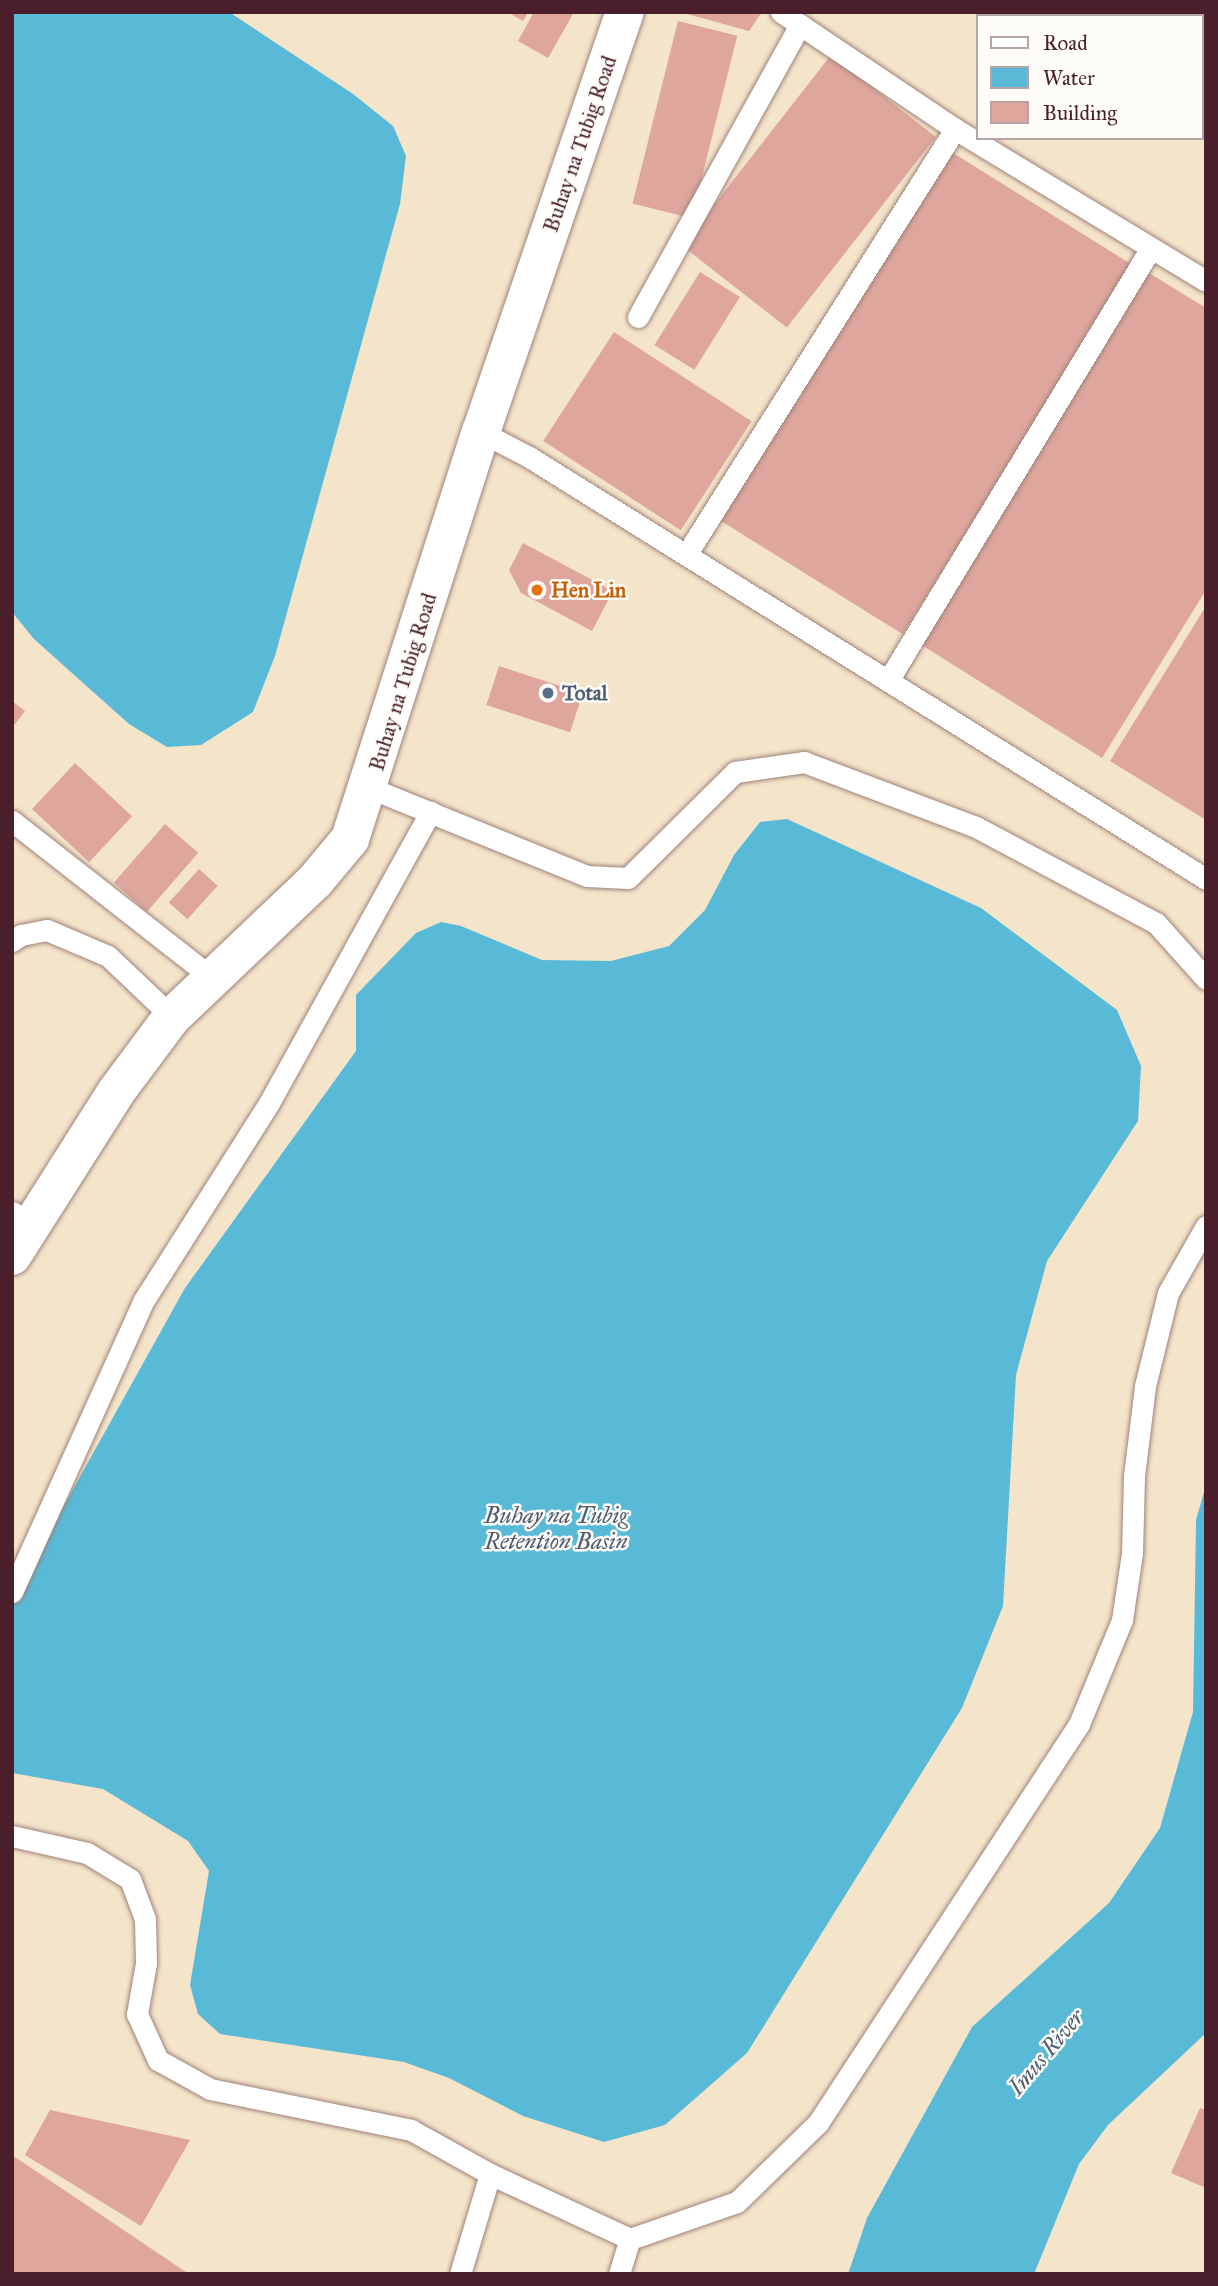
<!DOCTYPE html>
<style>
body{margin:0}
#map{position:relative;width:1218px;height:2286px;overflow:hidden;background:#f4e4ca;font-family:"IM FELL Great Primer",serif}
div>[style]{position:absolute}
.water>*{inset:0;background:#59bad8}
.building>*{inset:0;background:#dea69d;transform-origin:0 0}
.roads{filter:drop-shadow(0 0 2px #9f827a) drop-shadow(0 0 2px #9f827a)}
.lane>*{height:21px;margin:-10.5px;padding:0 10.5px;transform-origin:10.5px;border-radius:10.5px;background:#fff}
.secondary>*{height:38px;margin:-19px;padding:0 19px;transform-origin:19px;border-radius:19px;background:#fff}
.dots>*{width:19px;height:19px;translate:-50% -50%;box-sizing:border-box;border:4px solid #fdfcf7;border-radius:50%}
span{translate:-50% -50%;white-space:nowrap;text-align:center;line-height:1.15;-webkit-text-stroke:5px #fdfcf7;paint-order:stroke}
.street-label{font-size:21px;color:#4a1f2b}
.food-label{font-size:21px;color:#c56008;font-weight:700}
.left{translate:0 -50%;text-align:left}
.service-label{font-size:21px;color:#4e5e75;font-weight:700}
.water-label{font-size:23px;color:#505d70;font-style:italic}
.frame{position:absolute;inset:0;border:14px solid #4a1f2b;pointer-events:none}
.legend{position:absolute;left:976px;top:14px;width:228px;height:126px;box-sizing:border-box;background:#fdfcf7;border:2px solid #b5a4a5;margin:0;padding:9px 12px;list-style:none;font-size:21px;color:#4a1f2b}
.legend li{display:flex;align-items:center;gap:14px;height:35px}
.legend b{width:35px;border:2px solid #b5a4a5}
</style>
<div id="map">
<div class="water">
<div style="clip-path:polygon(12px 12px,229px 12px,353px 94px,393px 126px,406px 156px,400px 204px,275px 656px,253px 712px,201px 745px,167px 747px,129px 724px,34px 639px,12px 612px)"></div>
<div style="clip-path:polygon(787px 819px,981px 908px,1117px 1010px,1141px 1066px,1138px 1121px,1047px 1261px,1016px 1375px,1003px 1606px,962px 1708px,747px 2053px,665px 2125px,604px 2142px,523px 2116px,449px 2078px,404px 2062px,220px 2034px,198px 2014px,190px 1985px,209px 1871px,188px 1841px,103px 1789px,12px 1773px,12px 1599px,185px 1288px,356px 1051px,356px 995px,416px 933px,441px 922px,461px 926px,542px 960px,611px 961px,669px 946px,705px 910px,734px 855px,760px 822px)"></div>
<div style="clip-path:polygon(1206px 1485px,1206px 2033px,1108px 2125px,1079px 2164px,1034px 2274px,848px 2274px,867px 2218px,972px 2027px,1109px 1903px,1160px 1828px,1193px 1712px,1196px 1520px)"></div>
</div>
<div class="building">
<div style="clip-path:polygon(507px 12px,528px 12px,523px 21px)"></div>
<div style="clip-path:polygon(534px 12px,574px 12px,548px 58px,518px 41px)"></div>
<div style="clip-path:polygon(680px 12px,762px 12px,749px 31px)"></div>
<div style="clip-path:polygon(1064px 12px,1103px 12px,1062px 16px)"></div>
<div style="clip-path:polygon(1179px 12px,1206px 16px,1202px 59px,1202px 16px,1177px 16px)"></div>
<div style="left:678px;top:21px;width:61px;height:188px;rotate:14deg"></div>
<div style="left:831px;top:55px;width:133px;height:242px;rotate:38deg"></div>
<div style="left:950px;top:151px;width:216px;height:435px;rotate:32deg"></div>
<div style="left:700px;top:272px;width:47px;height:86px;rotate:32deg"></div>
<div style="clip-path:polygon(1149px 273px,1206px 308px,1206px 590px,1102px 758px,920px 644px)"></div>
<div style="left:614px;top:332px;width:164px;height:130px;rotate:33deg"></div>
<div style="clip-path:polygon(523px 543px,613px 591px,592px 631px,521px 593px,509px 570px)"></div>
<div style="clip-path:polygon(1206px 606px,1206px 820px,1110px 761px)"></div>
<div style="left:499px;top:666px;width:88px;height:41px;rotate:18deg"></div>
<div style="clip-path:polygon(12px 701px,25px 711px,12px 728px)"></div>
<div style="left:75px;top:763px;width:78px;height:63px;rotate:43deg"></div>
<div style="left:165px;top:824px;width:44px;height:78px;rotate:41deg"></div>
<div style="left:199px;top:869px;width:25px;height:45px;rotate:42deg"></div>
<div style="clip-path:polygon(1200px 2108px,1206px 2110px,1206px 2188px,1171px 2173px)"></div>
<div style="clip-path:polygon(50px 2110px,190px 2140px,141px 2226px,25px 2155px)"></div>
<div style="clip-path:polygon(12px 2155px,128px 2233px,189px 2274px,12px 2274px)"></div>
</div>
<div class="roads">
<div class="lane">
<div style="left:781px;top:12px;width:210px;rotate:33.9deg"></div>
<div style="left:955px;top:129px;width:293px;rotate:31.2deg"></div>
<div style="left:638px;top:317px;width:334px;rotate:-61deg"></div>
<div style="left:481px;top:432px;width:54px;rotate:27.5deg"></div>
<div style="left:529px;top:457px;width:798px;rotate:31.94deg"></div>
<div style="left:686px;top:555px;width:504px;rotate:-57.73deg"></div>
<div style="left:889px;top:679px;width:504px;rotate:-58.71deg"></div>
<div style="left:370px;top:788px;width:234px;rotate:22.1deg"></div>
<div style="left:587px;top:876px;width:41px;rotate:2.8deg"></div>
<div style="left:628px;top:878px;width:151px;rotate:-44.7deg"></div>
<div style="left:735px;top:772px;width:70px;rotate:-8.2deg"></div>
<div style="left:804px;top:762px;width:184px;rotate:20.7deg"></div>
<div style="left:976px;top:827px;width:204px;rotate:28.1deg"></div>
<div style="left:1156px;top:923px;width:75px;rotate:48.2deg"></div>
<div style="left:12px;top:821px;width:253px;rotate:38.1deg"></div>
<div style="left:12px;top:941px;width:11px;rotate:-34deg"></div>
<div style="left:21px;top:935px;width:26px;rotate:-11deg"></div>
<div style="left:47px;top:930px;width:66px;rotate:23.1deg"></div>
<div style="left:108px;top:956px;width:88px;rotate:43.6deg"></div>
<div style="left:12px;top:1212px;width:21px;rotate:31deg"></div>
<div style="left:12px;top:1592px;width:320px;rotate:-65.7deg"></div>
<div style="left:144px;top:1300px;width:233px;rotate:-57.6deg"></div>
<div style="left:269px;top:1103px;width:333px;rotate:-61deg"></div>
<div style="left:12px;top:1836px;width:77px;rotate:12.8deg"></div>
<div style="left:87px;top:1853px;width:50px;rotate:31.2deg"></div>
<div style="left:130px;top:1879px;width:43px;rotate:69.4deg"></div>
<div style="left:145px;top:1919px;width:44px;rotate:88.7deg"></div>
<div style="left:146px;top:1963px;width:52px;rotate:100deg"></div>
<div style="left:137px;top:2014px;width:51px;rotate:65.5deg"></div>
<div style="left:158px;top:2060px;width:60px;rotate:29.1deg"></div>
<div style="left:210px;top:2089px;width:205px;rotate:11.5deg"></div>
<div style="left:411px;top:2130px;width:90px;rotate:29.1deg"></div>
<div style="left:490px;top:2174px;width:154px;rotate:24.9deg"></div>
<div style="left:630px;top:2239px;width:113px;rotate:-19.1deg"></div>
<div style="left:737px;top:2202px;width:113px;rotate:-44.3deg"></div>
<div style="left:818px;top:2123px;width:477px;rotate:-56.8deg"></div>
<div style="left:1079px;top:1724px;width:113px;rotate:-67.5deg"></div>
<div style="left:1122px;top:1620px;width:68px;rotate:-81.5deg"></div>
<div style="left:1132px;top:1553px;width:77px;rotate:-88.5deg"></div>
<div style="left:1134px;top:1476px;width:91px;rotate:-83deg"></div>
<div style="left:1145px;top:1386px;width:96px;rotate:-76.1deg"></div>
<div style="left:1168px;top:1293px;width:77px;rotate:-60.4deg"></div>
<div style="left:460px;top:2274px;width:104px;rotate:-73.3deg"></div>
<div style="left:619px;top:2274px;width:37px;rotate:-73deg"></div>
</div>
<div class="secondary">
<div style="left:12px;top:1256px;width:194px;rotate:-57.6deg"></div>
<div style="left:116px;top:1092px;width:94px;rotate:-53.3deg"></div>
<div style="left:172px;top:1017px;width:197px;rotate:-43.6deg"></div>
<div style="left:315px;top:881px;width:55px;rotate:-50.2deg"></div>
<div style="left:350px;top:839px;width:428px;rotate:-72.2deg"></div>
<div style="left:481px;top:432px;width:444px;rotate:-71.1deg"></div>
</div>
</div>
<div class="dots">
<div style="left:537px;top:590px;background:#e8710a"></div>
<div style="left:548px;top:693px;background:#5c6f8a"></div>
</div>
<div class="street-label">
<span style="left:580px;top:144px;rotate:-71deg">Buhay na Tubig Road</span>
<span style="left:403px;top:682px;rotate:-73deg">Buhay na Tubig Road</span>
</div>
<div class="food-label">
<span class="left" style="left:551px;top:590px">Hen Lin</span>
</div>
<div class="service-label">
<span class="left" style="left:562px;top:693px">Total</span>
</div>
<div class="water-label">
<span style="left:556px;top:1528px">Buhay na Tubig<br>Retention Basin</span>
<span style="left:1046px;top:2052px;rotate:-50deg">Imus River</span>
</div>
<div class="frame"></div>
<ul class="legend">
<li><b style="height:9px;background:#fff"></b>Road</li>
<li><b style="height:19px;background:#59bad8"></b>Water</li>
<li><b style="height:19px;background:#dea69d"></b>Building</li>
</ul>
</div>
